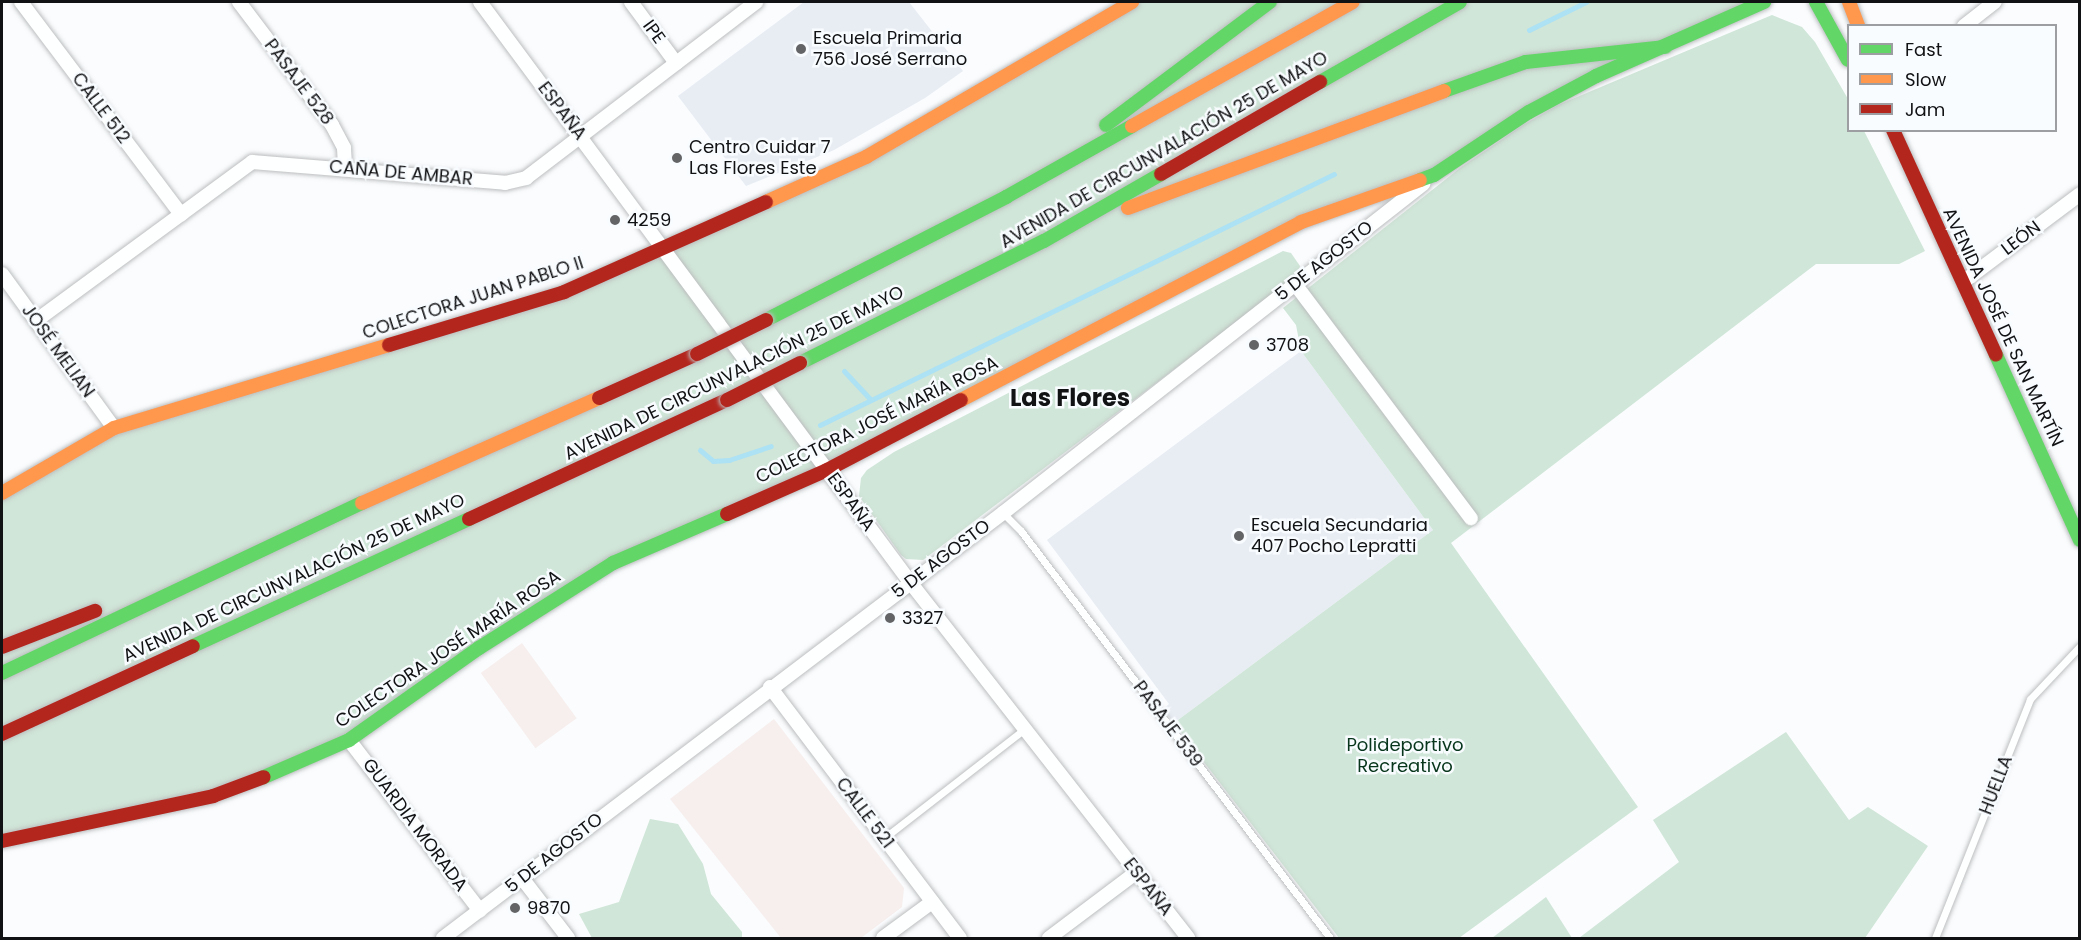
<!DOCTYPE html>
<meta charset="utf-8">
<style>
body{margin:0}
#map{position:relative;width:2081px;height:940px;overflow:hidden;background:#fafcfe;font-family:Poppins,sans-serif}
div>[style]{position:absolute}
.industrial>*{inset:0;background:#f7efee;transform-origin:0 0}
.built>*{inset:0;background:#e8edf4}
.green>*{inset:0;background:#d0e6d8}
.stream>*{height:5px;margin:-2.5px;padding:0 2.5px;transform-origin:2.5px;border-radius:2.5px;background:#ade1f4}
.roads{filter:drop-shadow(0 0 2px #bcbebf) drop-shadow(0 0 2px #bcbebf)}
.lane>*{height:7px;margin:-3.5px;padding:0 3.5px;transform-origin:3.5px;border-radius:3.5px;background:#feffff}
.street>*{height:14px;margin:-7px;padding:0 7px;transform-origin:7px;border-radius:7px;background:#feffff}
.fast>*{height:14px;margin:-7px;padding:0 7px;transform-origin:7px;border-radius:7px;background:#63d668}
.slow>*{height:14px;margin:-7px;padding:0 7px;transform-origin:7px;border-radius:7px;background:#ff974d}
.jam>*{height:14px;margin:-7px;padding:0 7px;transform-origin:7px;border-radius:7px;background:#b3261e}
.bridges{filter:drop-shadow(0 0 2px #bcbebf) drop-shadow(0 0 2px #bcbebf)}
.jam-bridge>*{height:14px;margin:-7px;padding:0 7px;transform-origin:7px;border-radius:7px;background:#b3261e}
.dots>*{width:16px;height:16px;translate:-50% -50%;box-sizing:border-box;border:3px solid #f9fcff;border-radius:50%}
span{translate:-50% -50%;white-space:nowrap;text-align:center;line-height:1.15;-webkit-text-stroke:5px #f9fcff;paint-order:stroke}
.street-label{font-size:18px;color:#111214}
.poi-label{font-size:18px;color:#111214}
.left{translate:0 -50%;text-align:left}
.park-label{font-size:18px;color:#07361c}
.district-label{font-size:24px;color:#111214;font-weight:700}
.frame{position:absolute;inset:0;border:3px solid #111214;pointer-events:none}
.legend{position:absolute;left:1847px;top:24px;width:210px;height:108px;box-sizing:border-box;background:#f9fcff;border:2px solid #9c9ea1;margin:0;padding:8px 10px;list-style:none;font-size:18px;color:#111214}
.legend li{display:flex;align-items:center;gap:12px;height:30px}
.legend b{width:30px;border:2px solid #9c9ea1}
</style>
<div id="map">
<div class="industrial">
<div style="left:522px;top:643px;width:93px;height:51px;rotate:54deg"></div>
<div style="clip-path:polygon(774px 719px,904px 888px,902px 907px,861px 938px,781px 938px,670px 799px)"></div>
</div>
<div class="built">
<div style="clip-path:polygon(804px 2px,909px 2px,963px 71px,925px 98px,834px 150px,746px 186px,678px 96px)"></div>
<div style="clip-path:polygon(1301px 351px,1433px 530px,1174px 723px,1163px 709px,1169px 704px,1047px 540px)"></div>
</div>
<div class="green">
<div style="clip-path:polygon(1132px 2px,1764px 2px,1596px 76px,1434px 175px,1301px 222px,827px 470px,613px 563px,349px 740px,271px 776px,2px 841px,2px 493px,114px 428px,564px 292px,866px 157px)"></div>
<div style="clip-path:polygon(1772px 15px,1802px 27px,1815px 42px,1848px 99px,1848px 130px,1864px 131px,1925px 251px,1899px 264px,1816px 264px,1451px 543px,1638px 807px,1459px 938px,1339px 938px,1174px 723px,1433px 530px,1301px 351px,1296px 325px,1283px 308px,1460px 168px,1523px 125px,1558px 105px)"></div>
<div style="clip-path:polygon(1283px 251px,1291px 253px,1300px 266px,1298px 274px,1280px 289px,923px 560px,906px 559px,901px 555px,859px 496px,861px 478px,867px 470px,894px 452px)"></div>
<div style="clip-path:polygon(1786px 732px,1849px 820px,1868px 807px,1928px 846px,1865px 938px,1579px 938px,1679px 862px,1653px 820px)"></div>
<div style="clip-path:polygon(650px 819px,678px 824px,703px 864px,711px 894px,742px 932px,742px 938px,592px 938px,579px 914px,619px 902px)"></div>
<div style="clip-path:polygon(1546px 897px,1572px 938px,1492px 938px)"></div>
</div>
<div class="stream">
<div style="left:1529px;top:30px;width:64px;rotate:-26.2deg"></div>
<div style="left:844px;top:371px;width:38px;rotate:47deg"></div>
<div style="left:820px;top:425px;width:572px;rotate:-26.03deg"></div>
<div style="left:700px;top:450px;width:17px;rotate:40deg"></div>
<div style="left:713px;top:461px;width:16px;rotate:-4deg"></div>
<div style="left:729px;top:460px;width:44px;rotate:-18.4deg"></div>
</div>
<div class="roads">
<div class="lane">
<div style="left:1003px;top:513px;width:25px;rotate:45deg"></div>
<div style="left:1021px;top:531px;width:511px;rotate:52.79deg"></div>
<div style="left:884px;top:838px;width:180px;rotate:-37.8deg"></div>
<div style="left:1935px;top:938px;width:257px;rotate:-68.3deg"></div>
<div style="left:2030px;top:699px;width:73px;rotate:-46.7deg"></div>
</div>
<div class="street">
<div style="left:21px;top:2px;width:266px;rotate:53deg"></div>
<div style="left:239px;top:2px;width:154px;rotate:52.9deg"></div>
<div style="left:332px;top:125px;width:26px;rotate:62deg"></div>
<div style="left:344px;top:148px;width:20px;rotate:87deg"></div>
<div style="left:480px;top:2px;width:722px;rotate:53.45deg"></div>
<div style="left:910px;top:582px;width:452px;rotate:52deg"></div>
<div style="left:631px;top:2px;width:76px;rotate:53.6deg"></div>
<div style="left:1964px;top:26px;width:39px;rotate:-38deg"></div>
<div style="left:2px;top:274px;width:190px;rotate:54deg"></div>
<div style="left:1963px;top:282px;width:146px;rotate:-36.9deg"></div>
<div style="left:1295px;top:284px;width:293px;rotate:53.1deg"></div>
<div style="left:37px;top:320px;width:267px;rotate:-36.3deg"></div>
<div style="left:252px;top:162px;width:254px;rotate:4.7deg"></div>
<div style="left:505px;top:183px;width:22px;rotate:-13deg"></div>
<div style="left:526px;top:178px;width:290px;rotate:-37.4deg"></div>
<div style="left:770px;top:687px;width:315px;rotate:52.9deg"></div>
<div style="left:349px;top:740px;width:215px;rotate:52.5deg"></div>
<div style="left:522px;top:878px;width:76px;rotate:52.5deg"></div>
<div style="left:443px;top:938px;width:703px;rotate:-37.2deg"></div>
<div style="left:1003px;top:513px;width:534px;rotate:-38.07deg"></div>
<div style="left:883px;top:938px;width:61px;rotate:-36.3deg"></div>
<div style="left:1049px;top:938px;width:110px;rotate:-36.9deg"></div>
</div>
<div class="fast">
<div style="left:1816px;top:2px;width:66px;rotate:61.1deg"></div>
<div style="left:1320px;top:82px;width:161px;rotate:-29.7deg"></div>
<div style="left:1444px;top:91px;width:87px;rotate:-19.5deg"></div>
<div style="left:1526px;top:62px;width:140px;rotate:-6.2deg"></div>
<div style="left:1106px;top:125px;width:205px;rotate:-36.9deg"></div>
<div style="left:1420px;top:180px;width:15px;rotate:-20deg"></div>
<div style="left:1434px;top:175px;width:114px;rotate:-33.6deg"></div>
<div style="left:1529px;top:112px;width:76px;rotate:-28.2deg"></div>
<div style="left:1596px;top:76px;width:184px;rotate:-23.8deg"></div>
<div style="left:766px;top:320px;width:270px;rotate:-27.1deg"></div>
<div style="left:1006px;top:197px;width:145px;rotate:-29.4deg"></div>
<div style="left:1996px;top:355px;width:203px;rotate:65.6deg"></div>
<div style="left:800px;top:363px;width:273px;rotate:-26.6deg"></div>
<div style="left:1044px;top:241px;width:135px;rotate:-29.8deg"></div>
<div style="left:193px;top:646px;width:304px;rotate:-24.7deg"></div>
<div style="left:2px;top:673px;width:398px;rotate:-25.3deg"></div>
<div style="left:264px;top:777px;width:93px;rotate:-23.5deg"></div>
<div style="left:349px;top:740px;width:159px;rotate:-35.3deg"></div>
<div style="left:479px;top:648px;width:159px;rotate:-32.4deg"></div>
<div style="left:613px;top:563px;width:124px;rotate:-23.3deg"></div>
</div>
<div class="slow">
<div style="left:1849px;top:2px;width:26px;rotate:69deg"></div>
<div style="left:1132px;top:126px;width:253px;rotate:-29.3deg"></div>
<div style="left:766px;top:202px;width:110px;rotate:-24.2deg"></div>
<div style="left:866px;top:157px;width:308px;rotate:-30.2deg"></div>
<div style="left:1128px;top:208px;width:337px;rotate:-20.3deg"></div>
<div style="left:961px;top:400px;width:384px;rotate:-27.6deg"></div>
<div style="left:1301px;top:222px;width:126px;rotate:-19.4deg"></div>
<div style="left:2px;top:493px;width:129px;rotate:-30.1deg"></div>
<div style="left:114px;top:428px;width:287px;rotate:-16.8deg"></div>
<div style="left:362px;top:503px;width:259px;rotate:-23.9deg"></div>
</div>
<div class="jam">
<div style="left:1893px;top:130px;width:247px;rotate:65.4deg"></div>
<div style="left:1161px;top:174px;width:184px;rotate:-30.1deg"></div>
<div style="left:389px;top:345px;width:183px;rotate:-16.8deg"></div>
<div style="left:564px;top:292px;width:221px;rotate:-24deg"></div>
<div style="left:599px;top:398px;width:107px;rotate:-24.2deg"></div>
<div style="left:727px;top:514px;width:109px;rotate:-23.7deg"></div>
<div style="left:827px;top:470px;width:151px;rotate:-27.6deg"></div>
<div style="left:469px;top:519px;width:284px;rotate:-24.8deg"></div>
<div style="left:2px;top:647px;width:100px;rotate:-21.2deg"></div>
<div style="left:2px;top:734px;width:210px;rotate:-24.7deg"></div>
<div style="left:2px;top:841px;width:216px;rotate:-12deg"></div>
<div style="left:213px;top:796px;width:54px;rotate:-20.4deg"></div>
</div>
</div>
<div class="bridges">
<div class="jam-bridge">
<div style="left:697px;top:354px;width:77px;rotate:-26.2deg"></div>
<div style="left:727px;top:400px;width:82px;rotate:-26.9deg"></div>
</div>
</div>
<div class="dots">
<div style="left:801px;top:49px;background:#636466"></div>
<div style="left:677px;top:158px;background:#636466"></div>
<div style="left:615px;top:220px;background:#636466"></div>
<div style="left:1254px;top:345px;background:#636466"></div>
<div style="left:1239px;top:536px;background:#636466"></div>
<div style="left:890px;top:618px;background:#636466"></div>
<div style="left:515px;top:908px;background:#636466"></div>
</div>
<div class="street-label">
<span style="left:654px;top:32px;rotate:54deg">IPE</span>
<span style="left:299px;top:82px;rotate:53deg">PASAJE 528</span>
<span style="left:101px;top:108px;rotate:53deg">CALLE 512</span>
<span style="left:562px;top:111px;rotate:53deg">ESPAÑA</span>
<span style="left:1164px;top:150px;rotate:-30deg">AVENIDA DE CIRCUNVALACIÓN 25 DE MAYO</span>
<span style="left:401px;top:173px;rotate:5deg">CAÑA DE AMBAR</span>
<span style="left:2021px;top:238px;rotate:-37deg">LEÓN</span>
<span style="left:1324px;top:261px;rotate:-38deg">5 DE AGOSTO</span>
<span style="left:473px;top:298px;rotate:-18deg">COLECTORA JUAN PABLO II</span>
<span style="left:2003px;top:327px;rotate:65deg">AVENIDA JOSÉ DE SAN MARTÍN</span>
<span style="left:58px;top:351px;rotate:54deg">JOSÉ MELIAN</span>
<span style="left:734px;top:373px;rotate:-26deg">AVENIDA DE CIRCUNVALACIÓN 25 DE MAYO</span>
<span style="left:877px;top:420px;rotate:-26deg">COLECTORA JOSÉ MARÍA ROSA</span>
<span style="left:851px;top:502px;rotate:54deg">ESPAÑA</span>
<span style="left:941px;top:559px;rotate:-37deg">5 DE AGOSTO</span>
<span style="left:294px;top:578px;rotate:-25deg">AVENIDA DE CIRCUNVALACIÓN 25 DE MAYO</span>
<span style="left:448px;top:649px;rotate:-34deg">COLECTORA JOSÉ MARÍA ROSA</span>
<span style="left:1168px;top:724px;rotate:53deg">PASAJE 539</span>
<span style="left:1996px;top:785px;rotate:-69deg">HUELLA</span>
<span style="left:865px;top:813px;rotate:53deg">CALLE 521</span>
<span style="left:415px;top:825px;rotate:53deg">GUARDIA MORADA</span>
<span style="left:554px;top:853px;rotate:-38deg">5 DE AGOSTO</span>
<span style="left:1148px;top:887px;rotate:52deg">ESPAÑA</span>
</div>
<div class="poi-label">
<span class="left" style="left:813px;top:49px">Escuela Primaria<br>756 José Serrano</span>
<span class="left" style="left:689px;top:158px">Centro Cuidar 7<br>Las Flores Este</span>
<span class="left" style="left:627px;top:220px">4259</span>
<span class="left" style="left:1266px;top:345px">3708</span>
<span class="left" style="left:1251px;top:536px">Escuela Secundaria<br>407 Pocho Lepratti</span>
<span class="left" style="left:902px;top:618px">3327</span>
<span class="left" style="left:527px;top:908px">9870</span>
</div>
<div class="park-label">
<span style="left:1405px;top:756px">Polideportivo<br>Recreativo</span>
</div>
<div class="district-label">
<span style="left:1070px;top:398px">Las Flores</span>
</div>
<div class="frame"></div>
<ul class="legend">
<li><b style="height:8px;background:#63d668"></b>Fast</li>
<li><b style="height:8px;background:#ff974d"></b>Slow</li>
<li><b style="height:8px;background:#b3261e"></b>Jam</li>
</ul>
</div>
